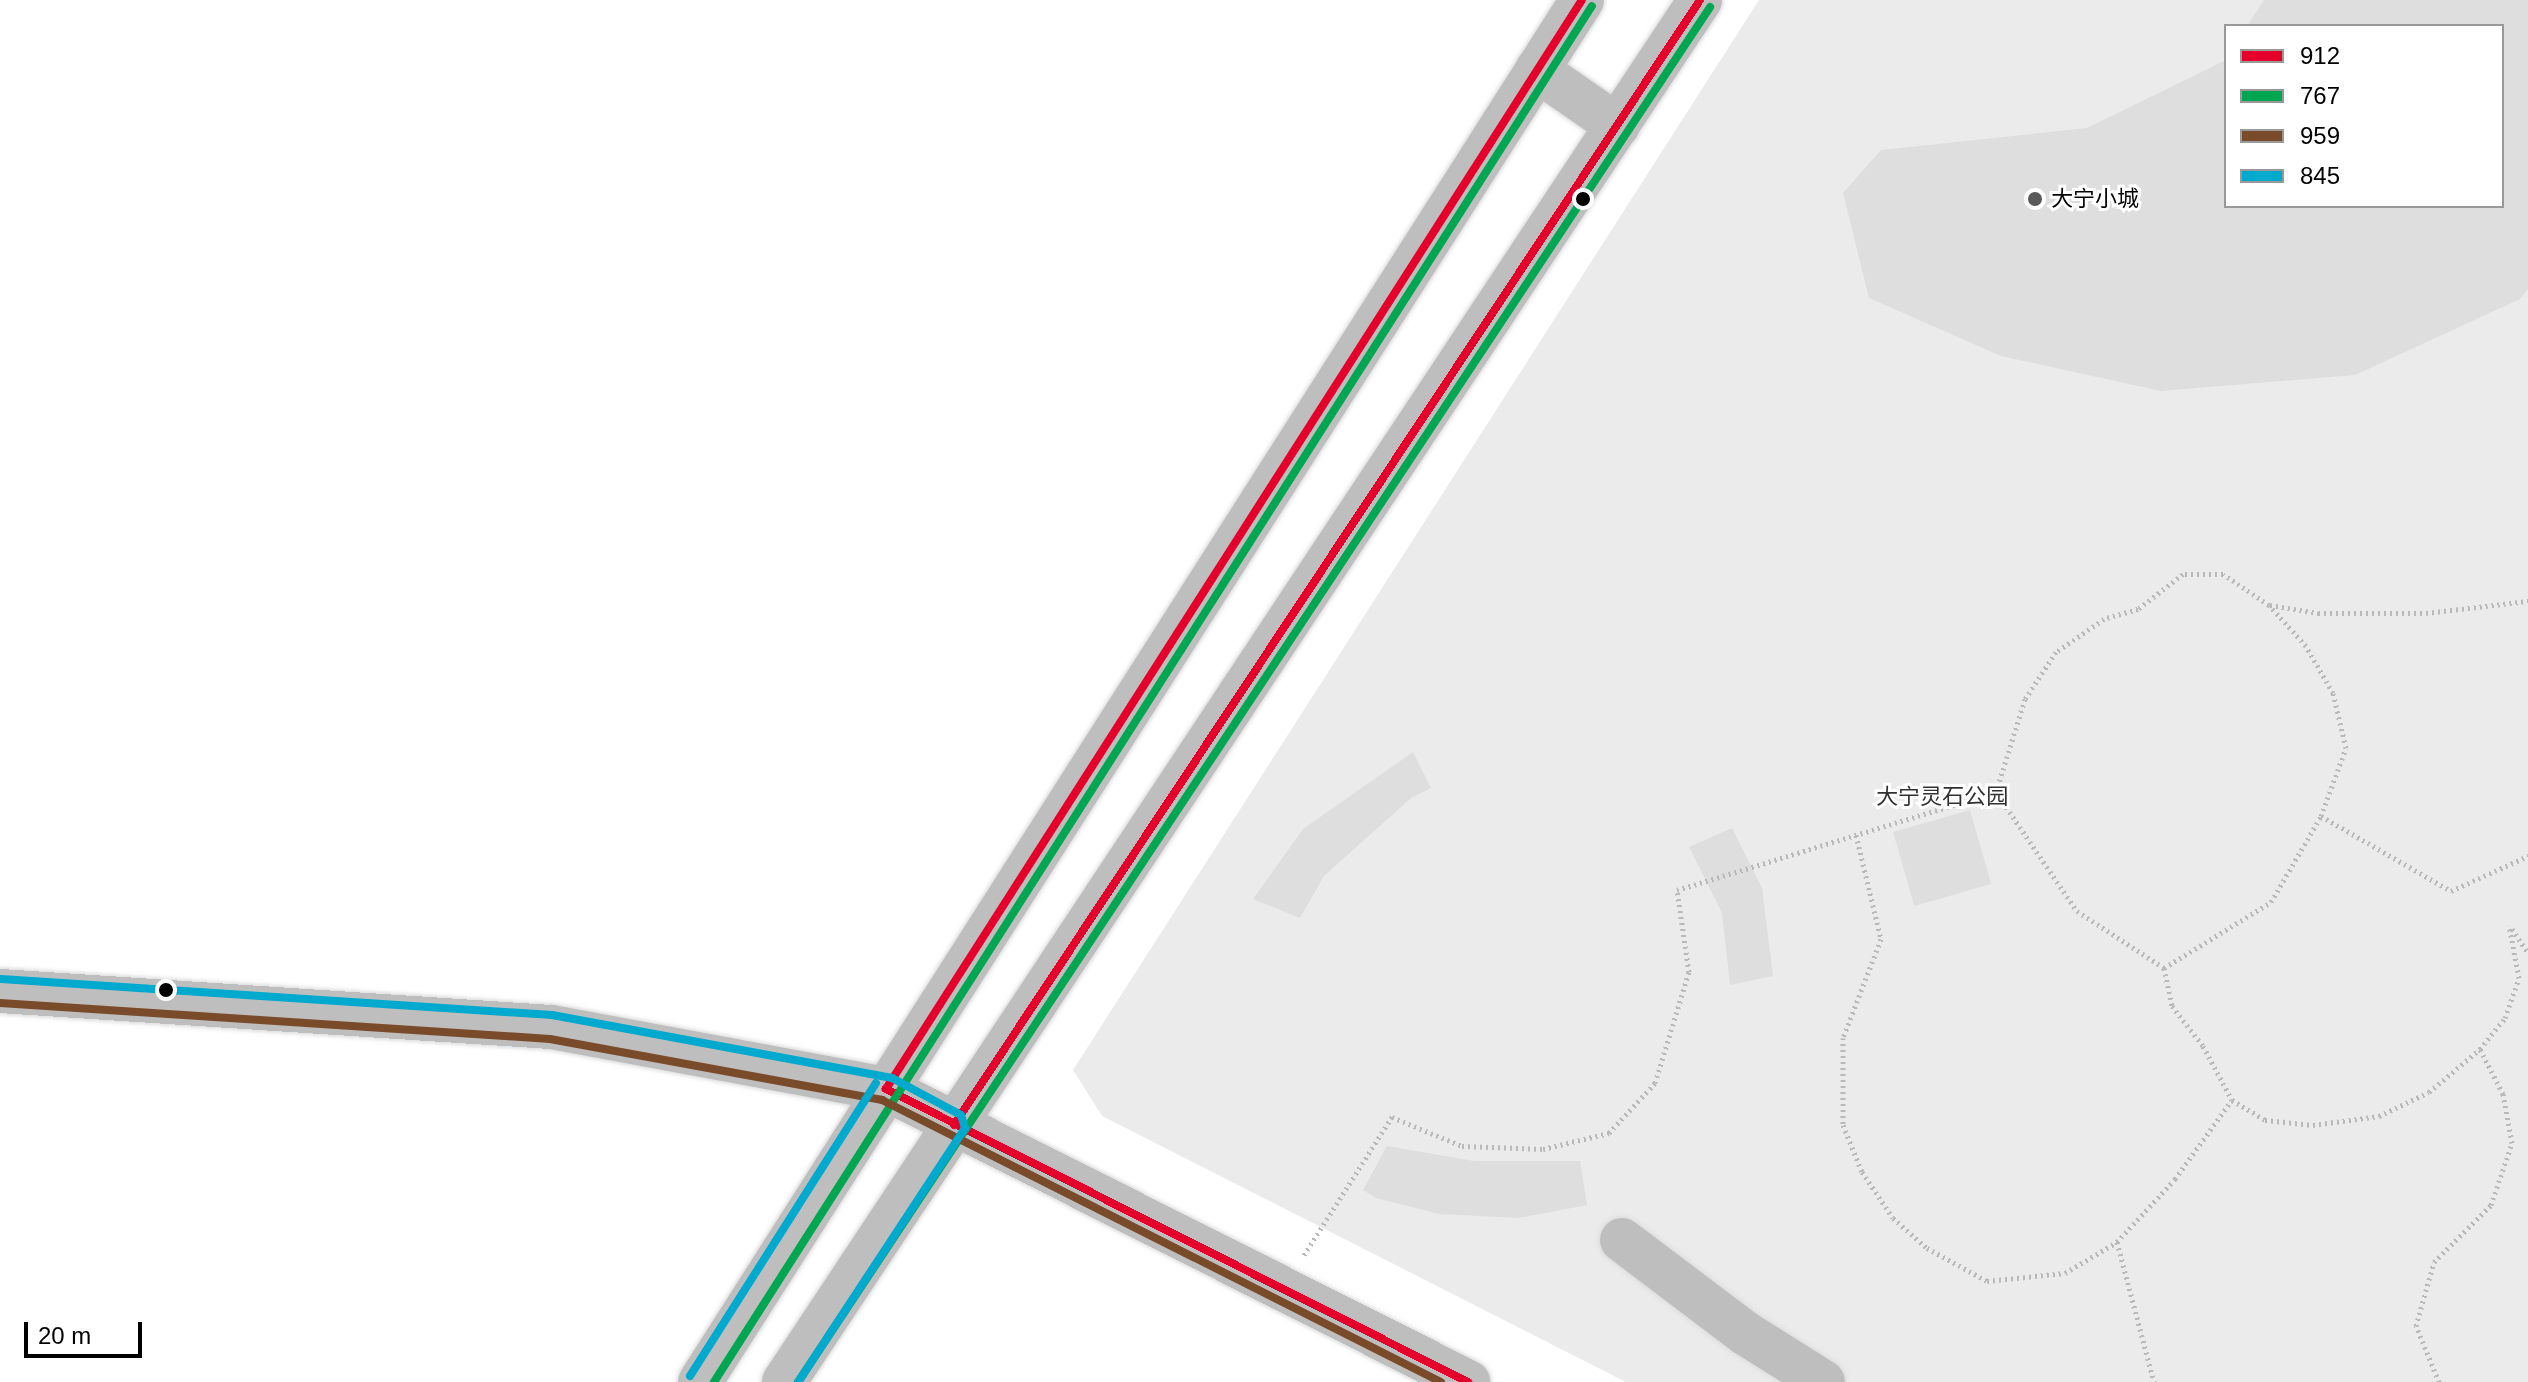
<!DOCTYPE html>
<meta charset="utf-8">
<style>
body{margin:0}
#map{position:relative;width:2528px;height:1382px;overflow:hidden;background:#fff;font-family:Helvetica,"Noto Sans SC",sans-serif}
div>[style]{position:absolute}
.green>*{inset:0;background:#ebebeb}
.building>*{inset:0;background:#dedede;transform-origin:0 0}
.path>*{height:5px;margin-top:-2.5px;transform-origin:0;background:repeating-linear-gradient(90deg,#b9b9b9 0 2px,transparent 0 6px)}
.roads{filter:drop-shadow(0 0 2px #dbdbdb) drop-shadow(0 0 2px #dbdbdb)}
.minor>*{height:44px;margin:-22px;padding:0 22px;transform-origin:22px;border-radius:22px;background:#bebebe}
.major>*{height:44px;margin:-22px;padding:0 22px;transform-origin:22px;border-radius:22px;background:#bebebe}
.bus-1>*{height:8px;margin:-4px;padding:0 4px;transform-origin:4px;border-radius:4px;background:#e4002b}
.bus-2>*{height:8px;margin:-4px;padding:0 4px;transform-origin:4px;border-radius:4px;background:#00a651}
.bus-3>*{height:8px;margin:-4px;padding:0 4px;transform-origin:4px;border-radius:4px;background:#7a4b2a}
.bus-4>*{height:8px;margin:-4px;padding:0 4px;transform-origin:4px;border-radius:4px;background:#00a9ce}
.dots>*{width:22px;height:22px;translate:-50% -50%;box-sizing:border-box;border:4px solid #fff;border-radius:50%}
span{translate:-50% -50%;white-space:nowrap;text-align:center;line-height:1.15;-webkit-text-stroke:6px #fff;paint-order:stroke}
.poi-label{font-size:22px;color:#000}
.left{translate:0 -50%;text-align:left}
.park-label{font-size:22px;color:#313131}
.legend{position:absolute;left:2224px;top:24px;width:280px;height:184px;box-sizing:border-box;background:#fff;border:2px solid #999;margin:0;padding:10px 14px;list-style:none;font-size:24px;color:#000}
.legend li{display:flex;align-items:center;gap:16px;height:40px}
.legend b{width:40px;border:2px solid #999}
.scale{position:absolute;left:24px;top:1322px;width:118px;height:36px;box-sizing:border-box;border:4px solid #000;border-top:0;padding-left:10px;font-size:24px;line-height:28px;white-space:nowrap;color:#000;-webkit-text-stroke:6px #fff;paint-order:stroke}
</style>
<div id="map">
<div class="green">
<div style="clip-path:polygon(evenodd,1759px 0,2528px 0,2528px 1382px,1626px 1382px,1102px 1116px,1073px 1070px,1759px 0,2226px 26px,2502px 26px,2502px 206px,2226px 206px,2226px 26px)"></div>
</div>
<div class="building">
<div style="clip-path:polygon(2264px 0,2528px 0,2528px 289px,2520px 299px,2355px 375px,2161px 391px,2001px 356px,1869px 298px,1843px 193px,1881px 150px,2087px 128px,2226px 60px,2226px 206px,2502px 206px,2502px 26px,2247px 26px)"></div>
<div style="clip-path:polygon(1413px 752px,1431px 788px,1411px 798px,1324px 876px,1300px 918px,1253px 899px,1303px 829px)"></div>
<div style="left:1970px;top:810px;width:77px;height:80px;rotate:74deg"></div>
<div style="clip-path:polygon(1732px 828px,1762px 888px,1773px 976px,1730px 985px,1722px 913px,1689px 847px)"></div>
<div style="clip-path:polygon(1387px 1146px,1474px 1161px,1580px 1161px,1587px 1205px,1519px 1218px,1439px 1214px,1376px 1198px,1363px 1190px)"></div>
</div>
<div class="path">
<div style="left:2270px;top:605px;width:49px;rotate:9.5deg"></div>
<div style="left:2318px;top:613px;width:108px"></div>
<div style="left:2426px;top:613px;width:103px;rotate:-6.7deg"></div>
<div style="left:2321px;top:816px;width:72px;rotate:-69.8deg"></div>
<div style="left:2346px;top:748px;width:57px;rotate:-103.3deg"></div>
<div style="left:2333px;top:693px;width:54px;rotate:-119.9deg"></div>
<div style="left:2306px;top:646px;width:55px;rotate:-132.1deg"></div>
<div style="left:2269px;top:605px;width:55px;rotate:-146deg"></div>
<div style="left:2223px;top:574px;width:40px;rotate:180deg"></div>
<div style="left:2183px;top:574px;width:57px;rotate:142.1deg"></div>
<div style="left:2138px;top:609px;width:35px;rotate:164deg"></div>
<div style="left:2104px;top:619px;width:58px;rotate:145.5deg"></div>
<div style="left:2056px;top:652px;width:56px;rotate:123.4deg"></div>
<div style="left:2025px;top:699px;width:97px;rotate:107.3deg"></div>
<div style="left:1996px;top:792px;width:144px;rotate:55.8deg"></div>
<div style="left:2077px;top:911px;width:104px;rotate:33.2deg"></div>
<div style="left:2164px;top:968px;width:126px;rotate:-31.7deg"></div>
<div style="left:2271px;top:902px;width:99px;rotate:-59.8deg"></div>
<div style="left:2321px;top:816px;width:150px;rotate:30deg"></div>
<div style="left:2451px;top:891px;width:85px;rotate:-24.4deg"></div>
<div style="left:1856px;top:835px;width:107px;rotate:76.5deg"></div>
<div style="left:1881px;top:939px;width:106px;rotate:111deg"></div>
<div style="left:1843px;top:1038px;width:87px;rotate:90deg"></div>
<div style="left:1843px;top:1125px;width:51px;rotate:68deg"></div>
<div style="left:1862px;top:1172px;width:55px;rotate:56deg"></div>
<div style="left:1893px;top:1218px;width:45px;rotate:41.4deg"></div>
<div style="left:1927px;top:1248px;width:68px;rotate:28.8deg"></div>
<div style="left:1987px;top:1281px;width:78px;rotate:-5.9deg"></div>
<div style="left:2065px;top:1273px;width:61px;rotate:-30.8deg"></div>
<div style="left:2117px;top:1242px;width:86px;rotate:-47.4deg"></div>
<div style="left:2175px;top:1179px;width:97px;rotate:-54.2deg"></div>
<div style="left:2512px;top:929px;width:29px;rotate:56deg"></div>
<div style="left:2164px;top:968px;width:39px;rotate:78deg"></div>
<div style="left:2172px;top:1006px;width:51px;rotate:52.2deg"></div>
<div style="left:2203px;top:1046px;width:61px;rotate:61.8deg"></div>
<div style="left:2232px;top:1100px;width:39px;rotate:31deg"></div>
<div style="left:2265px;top:1120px;width:48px;rotate:5.9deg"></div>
<div style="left:2313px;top:1125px;width:67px;rotate:-7.8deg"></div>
<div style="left:2379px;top:1116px;width:55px;rotate:-25.6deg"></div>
<div style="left:2429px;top:1092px;width:67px;rotate:-40.1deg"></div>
<div style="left:2480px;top:1049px;width:40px;rotate:-51deg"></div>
<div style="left:2505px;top:1018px;width:42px;rotate:-70.7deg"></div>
<div style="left:2519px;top:978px;width:54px;rotate:-100.7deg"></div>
<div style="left:2117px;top:1242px;width:145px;rotate:75.2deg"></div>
<div style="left:1304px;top:1255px;width:164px;rotate:-57.5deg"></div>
<div style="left:1392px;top:1117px;width:76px;rotate:22.5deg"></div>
<div style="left:1462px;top:1146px;width:81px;rotate:2.1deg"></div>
<div style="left:1543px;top:1149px;width:68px;rotate:-13.6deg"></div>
<div style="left:1609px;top:1133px;width:68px;rotate:-47.4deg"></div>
<div style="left:1655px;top:1083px;width:116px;rotate:-73deg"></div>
<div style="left:1689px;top:972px;width:83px;rotate:-98.3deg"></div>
<div style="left:1677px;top:890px;width:334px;rotate:-17.1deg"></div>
<div style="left:2439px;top:1382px;width:61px;rotate:-112.3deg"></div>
<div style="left:2416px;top:1326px;width:66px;rotate:-74.3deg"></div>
<div style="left:2434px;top:1262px;width:81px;rotate:-45deg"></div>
<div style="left:2491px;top:1205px;width:65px;rotate:-71.3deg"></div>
<div style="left:2512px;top:1143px;width:50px;rotate:-100.4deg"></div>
<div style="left:2503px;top:1094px;width:51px;rotate:-117.1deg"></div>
</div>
<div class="roads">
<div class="minor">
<div style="left:0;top:991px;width:552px;rotate:3.74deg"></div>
<div style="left:551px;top:1027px;width:341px;rotate:10.5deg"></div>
<div style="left:886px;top:1089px;width:652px;rotate:26.72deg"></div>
<div style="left:1622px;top:1240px;width:154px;rotate:37.1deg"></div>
<div style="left:1745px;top:1333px;width:92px;rotate:32.1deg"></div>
</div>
<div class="major">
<div style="left:1537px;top:70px;width:98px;rotate:34.7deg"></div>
<div style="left:700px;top:1382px;width:1639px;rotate:-57.45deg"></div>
<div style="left:784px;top:1382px;width:1658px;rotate:-56.46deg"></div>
</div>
</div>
<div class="bus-1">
<div style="left:954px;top:1125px;width:1350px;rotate:-56.45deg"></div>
<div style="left:1468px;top:1382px;width:652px;rotate:-153.28deg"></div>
<div style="left:886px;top:1089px;width:1292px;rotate:-57.42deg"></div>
</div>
<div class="bus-2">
<div style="left:714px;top:1382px;width:1632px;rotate:-57.46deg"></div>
<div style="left:798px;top:1382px;width:1650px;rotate:-56.44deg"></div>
</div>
<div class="bus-3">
<div style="left:0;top:1003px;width:551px;rotate:3.74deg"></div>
<div style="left:550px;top:1039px;width:338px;rotate:10.4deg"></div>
<div style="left:882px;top:1100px;width:626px;rotate:26.77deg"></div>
</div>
<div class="bus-4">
<div style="left:1px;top:979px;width:552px;rotate:3.74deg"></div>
<div style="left:552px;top:1015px;width:346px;rotate:10.5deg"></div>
<div style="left:892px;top:1078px;width:78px;rotate:28.2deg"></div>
<div style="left:961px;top:1115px;width:14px;rotate:73deg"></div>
<div style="left:965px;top:1128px;width:304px;rotate:123.3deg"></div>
<div style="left:690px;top:1376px;width:347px;rotate:-57.6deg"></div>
</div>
<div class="dots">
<div style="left:1583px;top:199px;background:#000"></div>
<div style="left:2035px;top:199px;background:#595959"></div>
<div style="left:166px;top:990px;background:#000"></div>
</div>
<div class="poi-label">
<span class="left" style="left:2051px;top:199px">大宁小城</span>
</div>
<div class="park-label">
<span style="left:1942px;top:797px">大宁灵石公园</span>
</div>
<ul class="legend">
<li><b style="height:10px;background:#e4002b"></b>912</li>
<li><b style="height:10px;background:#00a651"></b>767</li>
<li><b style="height:10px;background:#7a4b2a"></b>959</li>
<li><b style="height:10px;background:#00a9ce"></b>845</li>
</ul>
<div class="scale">20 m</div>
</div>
